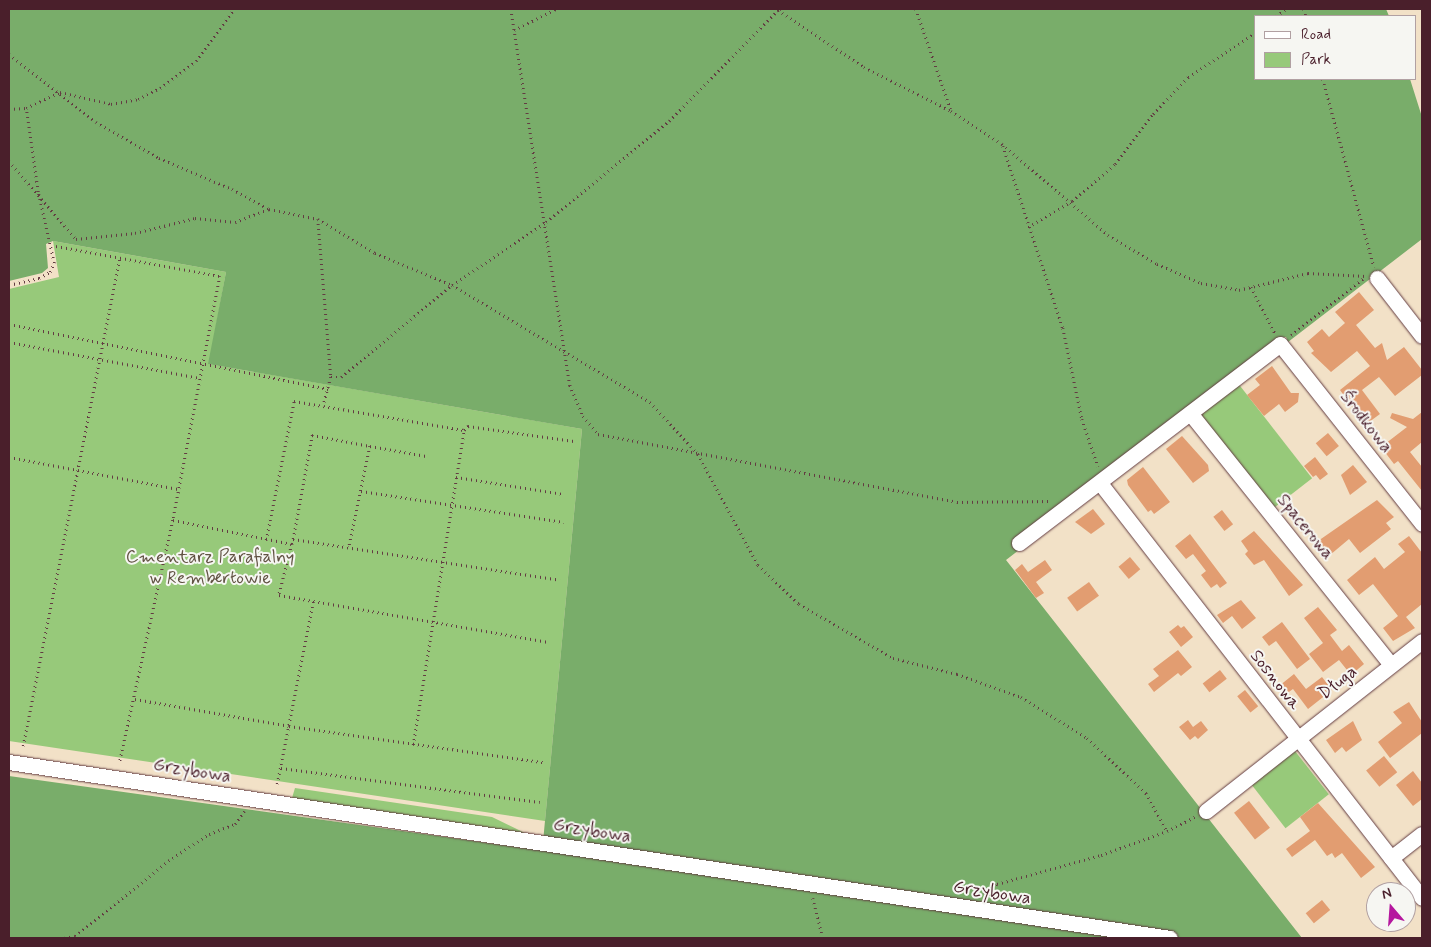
<!DOCTYPE html>
<meta charset="utf-8">
<style>
body{margin:0}
#map{position:relative;width:1431px;height:947px;overflow:hidden;background:#f2e1c7;font-family:Mynerve,sans-serif}
div>[style]{position:absolute}
.green>*{inset:0;background:#97c97a;transform-origin:0 0}
.forest>*{inset:0;background:#79ad6a}
.building>*{inset:0;background:#e29d71;transform-origin:0 0}
.path>*{height:2.5px;margin-top:-1.25px;transform-origin:0;background:repeating-linear-gradient(90deg,#633c42 0 1px,transparent 0 5px)}
.roads{filter:drop-shadow(0 0 1px #633c42) drop-shadow(0 0 1px #633c42)}
.minor>*{height:15px;margin:-7.5px;padding:0 7.5px;transform-origin:7.5px;border-radius:7.5px;background:#fff}
span{translate:-50% -50%;white-space:nowrap;text-align:center;line-height:1.15;-webkit-text-stroke:4px #f6f6f2;paint-order:stroke}
.street-label{font-size:18px;color:#4a1f2b}
.park-label{font-size:18px;color:#615243}
.frame{position:absolute;inset:0;border:10px solid #4a1f2b;pointer-events:none}
.legend{position:absolute;left:1254px;top:15px;width:162px;height:65px;box-sizing:border-box;background:#f6f6f2;border:1px solid #b1a0a2;margin:0;padding:6px 9px;list-style:none;font-size:15px;color:#4a1f2b}
.legend li{display:flex;align-items:center;gap:10px;height:25px}
.legend b{width:25px;border:1px solid #b1a0a2}
.north{position:absolute;left:1366px;top:882px;width:50px;height:50px;box-sizing:border-box;background:#f6f6f2;border:1px solid #b1a0a2;border-radius:50%;rotate:342deg;font-size:14px;font-weight:700;line-height:20px;text-align:center;color:#4a1f2b}
.north::after{content:'';display:block;margin:auto;width:18px;height:22px;background:#b5179e;clip-path:polygon(50% 0,100% 100%,50% 72%,0 100%)}
</style>
<div id="map">
<div class="green">
<div style="clip-path:polygon(53px 241px,226px 272px,209px 364px,582px 429px,545px 821px,9px 741px,9px 289px,59px 277px)"></div>
<div style="left:1237px;top:382px;width:122px;height:49px;rotate:52deg"></div>
<div style="left:1295px;top:751px;width:55px;height:55px;rotate:52deg"></div>
<div style="clip-path:polygon(295px 788px,492px 817px,527px 834px,292px 798px)"></div>
</div>
<div class="forest">
<div style="clip-path:polygon(9px 9px,1386px 9px,1389px 16px,1255px 16px,1255px 79px,1410px 79px,1422px 117px,1422px 239px,1288px 342px,1286px 337px,1280px 338px,1012px 540px,1019px 550px,1006px 560px,1302px 938px,9px 938px,9px 776px,524px 848px,543px 842px,582px 429px,208px 364px,226px 272px,53px 241px,46px 244px,48px 268px,42px 273px,9px 281px)"></div>
</div>
<div class="building">
<div style="clip-path:polygon(1359px 292px,1374px 310px,1356px 325px,1375px 348px,1382px 343px,1387px 360px,1404px 347px,1422px 370px,1422px 375px,1395px 396px,1379px 377px,1362px 390px,1380px 414px,1365px 425px,1340px 390px,1370px 366px,1357px 351px,1331px 372px,1311px 353px,1314px 351px,1307px 342px,1322px 329px,1329px 337px,1345px 323px,1335px 312px)"></div>
<div style="clip-path:polygon(1272px 366px,1291px 393px,1299px 393px,1298px 402px,1285px 412px,1279px 404px,1264px 416px,1247px 395px,1260px 385px,1255px 379px)"></div>
<div style="clip-path:polygon(1422px 412px,1422px 442px,1410px 452px,1422px 467px,1422px 491px,1398px 461px,1394px 464px,1381px 447px,1407px 427px,1390px 418px,1392px 413px,1413px 419px)"></div>
<div style="left:1328px;top:433px;width:17px;height:16px;rotate:50deg"></div>
<div style="clip-path:polygon(1182px 436px,1208px 465px,1209px 471px,1193px 483px,1166px 449px)"></div>
<div style="clip-path:polygon(1315px 457px,1328px 474px,1320px 480px,1316px 475px,1313px 477px,1304px 466px)"></div>
<div style="clip-path:polygon(1353px 465px,1367px 482px,1350px 495px,1341px 475px)"></div>
<div style="clip-path:polygon(1143px 467px,1170px 502px,1154px 514px,1151px 510px,1148px 512px,1128px 485px,1127px 480px)"></div>
<div style="clip-path:polygon(1377px 500px,1394px 517px,1386px 523px,1391px 529px,1360px 553px,1349px 539px,1330px 555px,1318px 541px)"></div>
<div style="clip-path:polygon(1093px 509px,1105px 524px,1091px 534px,1075px 522px)"></div>
<div style="left:1222px;top:510px;width:18px;height:11px;rotate:52deg"></div>
<div style="clip-path:polygon(1254px 531px,1303px 585px,1289px 596px,1264px 560px,1254px 565px,1245px 554px,1248px 551px,1241px 541px)"></div>
<div style="clip-path:polygon(1190px 534px,1227px 583px,1220px 588px,1217px 584px,1211px 588px,1201px 575px,1206px 571px,1193px 554px,1186px 559px,1175px 546px)"></div>
<div style="clip-path:polygon(1409px 536px,1422px 553px,1422px 604px,1406px 617px,1415px 628px,1393px 641px,1383px 628px,1398px 616px,1373px 584px,1359px 595px,1347px 580px,1375px 557px,1384px 569px,1405px 552px,1398px 544px)"></div>
<div style="left:1130px;top:557px;width:16px;height:15px;rotate:50deg"></div>
<div style="clip-path:polygon(1045px 560px,1052px 570px,1036px 582px,1044px 593px,1036px 598px,1015px 570px,1022px 564px,1028px 572px)"></div>
<div style="left:1089px;top:582px;width:17px;height:27px;rotate:54deg"></div>
<div style="clip-path:polygon(1241px 600px,1256px 618px,1242px 629px,1232px 616px,1223px 623px,1217px 615px)"></div>
<div style="clip-path:polygon(1318px 607px,1337px 630px,1330px 635px,1342px 651px,1349px 645px,1364px 664px,1351px 675px,1339px 660px,1323px 672px,1309px 654px,1323px 643px,1304px 618px)"></div>
<div style="clip-path:polygon(1282px 622px,1310px 659px,1297px 669px,1276px 641px,1269px 646px,1262px 637px)"></div>
<div style="clip-path:polygon(1178px 625px,1181px 628px,1184px 626px,1193px 637px,1181px 647px,1169px 632px)"></div>
<div style="clip-path:polygon(1178px 650px,1192px 667px,1181px 676px,1178px 673px,1154px 692px,1148px 684px,1159px 676px,1153px 669px)"></div>
<div style="left:1220px;top:670px;width:11px;height:22px;rotate:52deg"></div>
<div style="clip-path:polygon(1294px 674px,1306px 689px,1322px 677px,1332px 690px,1308px 709px,1293px 689px,1286px 694px,1279px 686px)"></div>
<div style="left:1245px;top:690px;width:21px;height:10px;rotate:51deg"></div>
<div style="clip-path:polygon(1409px 702px,1422px 722px,1422px 733px,1390px 758px,1378px 742px,1402px 723px,1393px 712px)"></div>
<div style="clip-path:polygon(1188px 720px,1193px 727px,1201px 721px,1208px 730px,1198px 739px,1195px 736px,1190px 740px,1179px 727px)"></div>
<div style="clip-path:polygon(1353px 721px,1362px 740px,1346px 752px,1342px 747px,1335px 753px,1326px 740px)"></div>
<div style="left:1384px;top:756px;width:21px;height:23px;rotate:51deg"></div>
<div style="clip-path:polygon(1413px 771px,1422px 783px,1422px 799px,1413px 806px,1396px 785px)"></div>
<div style="left:1249px;top:801px;width:34px;height:19px;rotate:52deg"></div>
<div style="clip-path:polygon(1318px 803px,1375px 867px,1361px 878px,1342px 853px,1335px 858px,1332px 853px,1327px 856px,1315px 840px,1292px 857px,1286px 849px,1310px 831px,1300px 817px)"></div>
<div style="left:1322px;top:900px;width:13px;height:21px;rotate:51deg"></div>
</div>
<div class="path">
<div style="left:511px;top:9px;width:381px;rotate:81.1deg"></div>
<div style="left:570px;top:385px;width:34px;rotate:67deg"></div>
<div style="left:583px;top:416px;width:23px;rotate:50deg"></div>
<div style="left:598px;top:434px;width:365px;rotate:10.7deg"></div>
<div style="left:957px;top:502px;width:93px;rotate:-0.6deg"></div>
<div style="left:781px;top:9px;width:3px;rotate:162deg"></div>
<div style="left:778px;top:10px;width:103px;rotate:33.5deg"></div>
<div style="left:864px;top:67px;width:97px;rotate:26.8deg"></div>
<div style="left:951px;top:111px;width:61px;rotate:32.9deg"></div>
<div style="left:1002px;top:144px;width:140px;rotate:40.6deg"></div>
<div style="left:1108px;top:235px;width:57px;rotate:30.6deg"></div>
<div style="left:1157px;top:264px;width:48px;rotate:23.4deg"></div>
<div style="left:1201px;top:283px;width:39px;rotate:10deg"></div>
<div style="left:1239px;top:290px;width:71px;rotate:-13.8deg"></div>
<div style="left:1308px;top:273px;width:58px;rotate:3deg"></div>
<div style="left:916px;top:9px;width:107px;rotate:70.9deg"></div>
<div style="left:1304px;top:9px;width:7px;rotate:74deg"></div>
<div style="left:1276px;top:16px;width:12px;rotate:-35deg"></div>
<div style="left:514px;top:30px;width:47px;rotate:-26.6deg"></div>
<div style="left:9px;top:54px;width:110px;rotate:38deg"></div>
<div style="left:96px;top:122px;width:73px;rotate:29.7deg"></div>
<div style="left:159px;top:158px;width:79px;rotate:23deg"></div>
<div style="left:232px;top:189px;width:42px;rotate:28.4deg"></div>
<div style="left:269px;top:209px;width:50px;rotate:11.5deg"></div>
<div style="left:318px;top:219px;width:66px;rotate:30.8deg"></div>
<div style="left:375px;top:253px;width:83px;rotate:22.6deg"></div>
<div style="left:452px;top:285px;width:230px;rotate:30.6deg"></div>
<div style="left:650px;top:402px;width:71px;rotate:47.3deg"></div>
<div style="left:698px;top:454px;width:126px;rotate:61.6deg"></div>
<div style="left:758px;top:565px;width:57px;rotate:43.6deg"></div>
<div style="left:799px;top:604px;width:108px;rotate:29.9deg"></div>
<div style="left:893px;top:658px;width:66px;rotate:14deg"></div>
<div style="left:957px;top:674px;width:68px;rotate:19.8deg"></div>
<div style="left:1021px;top:697px;width:78px;rotate:31.8deg"></div>
<div style="left:1087px;top:738px;width:81px;rotate:43deg"></div>
<div style="left:1146px;top:793px;width:43px;rotate:61.1deg"></div>
<div style="left:1323px;top:79px;width:195px;rotate:74.8deg"></div>
<div style="left:9px;top:109px;width:17px;rotate:-3deg"></div>
<div style="left:26px;top:108px;width:38px;rotate:-25deg"></div>
<div style="left:60px;top:92px;width:52px;rotate:13.2deg"></div>
<div style="left:111px;top:104px;width:27px;rotate:-10deg"></div>
<div style="left:138px;top:99px;width:25px;rotate:-27deg"></div>
<div style="left:160px;top:88px;width:45px;rotate:-36.9deg"></div>
<div style="left:196px;top:61px;width:64px;rotate:-53.8deg"></div>
<div style="left:1003px;top:146px;width:192px;rotate:71.8deg"></div>
<div style="left:1063px;top:328px;width:93px;rotate:78.2deg"></div>
<div style="left:1082px;top:419px;width:50px;rotate:71.2deg"></div>
<div style="left:9px;top:161px;width:103px;rotate:49.3deg"></div>
<div style="left:76px;top:239px;width:59px;rotate:-5.8deg"></div>
<div style="left:135px;top:233px;width:62px;rotate:-14deg"></div>
<div style="left:195px;top:218px;width:40px;rotate:5.7deg"></div>
<div style="left:235px;top:222px;width:36px;rotate:-21deg"></div>
<div style="left:318px;top:219px;width:159px;rotate:85.3deg"></div>
<div style="left:331px;top:377px;width:30px;rotate:105deg"></div>
<div style="left:1028px;top:227px;width:51px;rotate:-30.6deg"></div>
<div style="left:1072px;top:201px;width:57px;rotate:-40.7deg"></div>
<div style="left:1115px;top:164px;width:63px;rotate:-52.8deg"></div>
<div style="left:1153px;top:114px;width:51px;rotate:-46.6deg"></div>
<div style="left:1188px;top:77px;width:80px;rotate:-33.3deg"></div>
<div style="left:56px;top:246px;width:167px;rotate:10.4deg"></div>
<div style="left:220px;top:276px;width:248px;rotate:100.9deg"></div>
<div style="left:173px;top:520px;width:247px;rotate:102.4deg"></div>
<div style="left:9px;top:285px;width:31px;rotate:-13deg"></div>
<div style="left:39px;top:278px;width:13px;rotate:-29deg"></div>
<div style="left:50px;top:272px;width:10px;rotate:-66deg"></div>
<div style="left:54px;top:263px;width:73px;rotate:-102.7deg"></div>
<div style="left:38px;top:192px;width:85px;rotate:-98.1deg"></div>
<div style="left:1251px;top:287px;width:52px;rotate:62.4deg"></div>
<div style="left:9px;top:324px;width:326px;rotate:11.5deg"></div>
<div style="left:1291px;top:335px;width:94px;rotate:-38.1deg"></div>
<div style="left:9px;top:342px;width:194px;rotate:10.7deg"></div>
<div style="left:331px;top:377px;width:10px"></div>
<div style="left:341px;top:377px;width:144px;rotate:-39.7deg"></div>
<div style="left:452px;top:285px;width:113px;rotate:-33.8deg"></div>
<div style="left:546px;top:222px;width:159px;rotate:-39.4deg"></div>
<div style="left:669px;top:121px;width:156px;rotate:-45.5deg"></div>
<div style="left:370px;top:446px;width:57px;rotate:10.1deg"></div>
<div style="left:9px;top:457px;width:172px;rotate:10.7deg"></div>
<div style="left:456px;top:477px;width:108px;rotate:9deg"></div>
<div style="left:361px;top:491px;width:205px;rotate:8.7deg"></div>
<div style="left:173px;top:520px;width:121px;rotate:11.4deg"></div>
<div style="left:292px;top:544px;width:5px;rotate:-79deg"></div>
<div style="left:293px;top:539px;width:270px;rotate:8.7deg"></div>
<div style="left:293px;top:539px;width:106px;rotate:-79.6deg"></div>
<div style="left:312px;top:435px;width:59px;rotate:10.7deg"></div>
<div style="left:370px;top:446px;width:103px;rotate:101.7deg"></div>
<div style="left:266px;top:540px;width:142px;rotate:-78.6deg"></div>
<div style="left:294px;top:401px;width:172px;rotate:9.7deg"></div>
<div style="left:292px;top:544px;width:53px;rotate:104.3deg"></div>
<div style="left:279px;top:595px;width:272px;rotate:9.9deg"></div>
<div style="left:135px;top:699px;width:156px;rotate:9.9deg"></div>
<div style="left:289px;top:726px;width:257px;rotate:8.1deg"></div>
<div style="left:413px;top:745px;width:319px;rotate:-80.8deg"></div>
<div style="left:464px;top:430px;width:6px;rotate:-45deg"></div>
<div style="left:468px;top:426px;width:107px;rotate:8.1deg"></div>
<div style="left:23px;top:746px;width:498px;rotate:-78.8deg"></div>
<div style="left:281px;top:768px;width:261px;rotate:7.5deg"></div>
<div style="left:277px;top:784px;width:186px;rotate:-78.8deg"></div>
<div style="left:979px;top:896px;width:22px;rotate:-34deg"></div>
<div style="left:997px;top:884px;width:108px;rotate:-15.6deg"></div>
<div style="left:1101px;top:855px;width:70px;rotate:-20deg"></div>
<div style="left:1167px;top:831px;width:31px;rotate:-27deg"></div>
<div style="left:813px;top:898px;width:41px;rotate:76deg"></div>
<div style="left:64px;top:938px;width:11px;rotate:-10deg"></div>
<div style="left:75px;top:936px;width:124px;rotate:-38.8deg"></div>
<div style="left:172px;top:858px;width:44px;rotate:-33deg"></div>
<div style="left:209px;top:834px;width:28px;rotate:-21deg"></div>
<div style="left:235px;top:824px;width:16px;rotate:-55deg"></div>
</div>
<div class="roads">
<div class="minor">
<div style="left:1377px;top:278px;width:73px;rotate:52.2deg"></div>
<div style="left:1190px;top:413px;width:322px;rotate:51.4deg"></div>
<div style="left:1100px;top:483px;width:525px;rotate:52.19deg"></div>
<div style="left:1019px;top:543px;width:328px;rotate:-37.3deg"></div>
<div style="left:1280px;top:344px;width:229px;rotate:51.7deg"></div>
<div style="left:9px;top:762px;width:1174px;rotate:8.62deg"></div>
<div style="left:1206px;top:811px;width:275px;rotate:-38.2deg"></div>
<div style="left:1391px;top:858px;width:39px;rotate:-38deg"></div>
</div>
</div>
<div class="street-label">
<span style="left:1366px;top:422px;rotate:52deg">Środkowa</span>
<span style="left:1305px;top:527px;rotate:51deg">Spacerowa</span>
<span style="left:1275px;top:680px;rotate:52deg">Sosnowa</span>
<span style="left:1338px;top:683px;rotate:-38deg">Długa</span>
<span style="left:192px;top:771px;rotate:9deg">Grzybowa</span>
<span style="left:592px;top:831px;rotate:9deg">Grzybowa</span>
<span style="left:992px;top:893px;rotate:9deg">Grzybowa</span>
</div>
<div class="park-label">
<span style="left:210px;top:568px">Cmentarz Parafialny<br>w Rembertowie</span>
</div>
<div class="frame"></div>
<ul class="legend">
<li><b style="height:6px;background:#fff"></b>Road</li>
<li><b style="height:14px;background:#97c97a"></b>Park</li>
</ul>
<div class="north">N</div>
</div>
